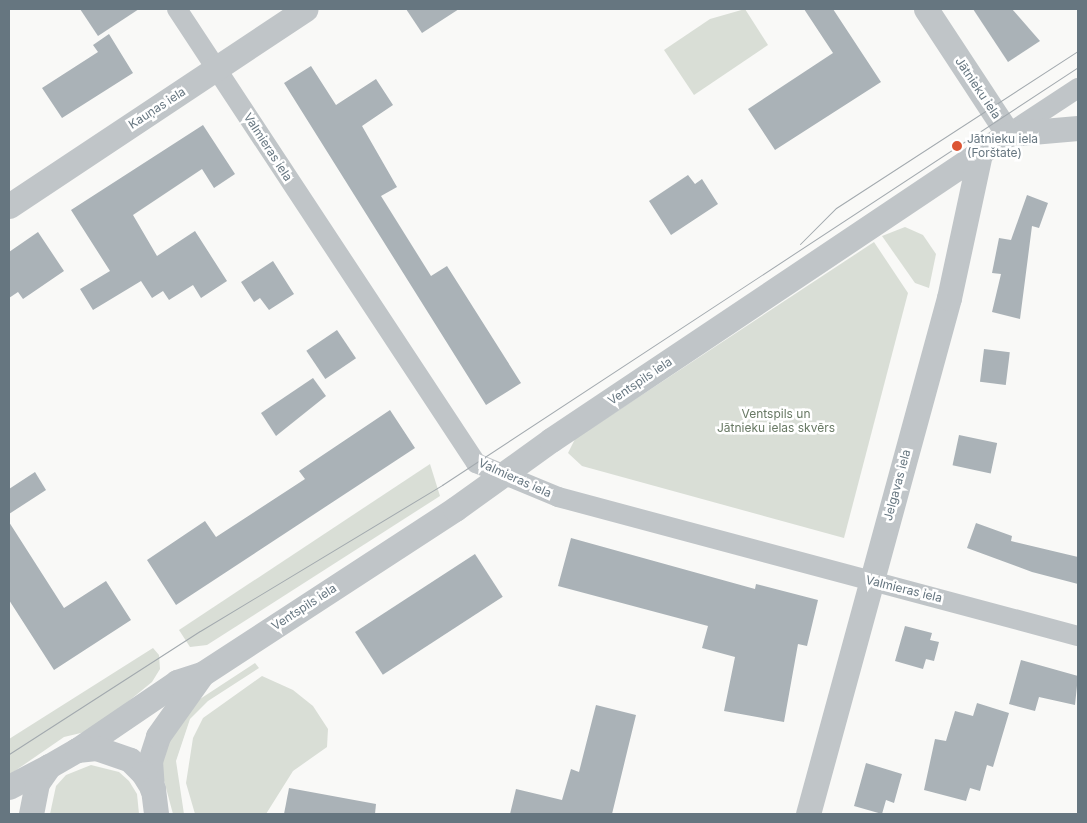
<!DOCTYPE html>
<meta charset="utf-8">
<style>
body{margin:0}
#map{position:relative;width:1087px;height:823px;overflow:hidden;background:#f9f9f7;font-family:Inter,sans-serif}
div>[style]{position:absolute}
.green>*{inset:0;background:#d9ded6}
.building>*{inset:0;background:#aab2b7;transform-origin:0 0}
.minor>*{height:20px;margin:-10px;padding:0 10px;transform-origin:10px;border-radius:10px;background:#c0c5c8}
.tertiary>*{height:25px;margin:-12.5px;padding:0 12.5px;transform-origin:12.5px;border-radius:12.5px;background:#c0c5c8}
.tram>*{height:1px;margin:-0.5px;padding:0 0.5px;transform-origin:0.5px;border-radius:0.5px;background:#a2a9ae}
.dots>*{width:14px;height:14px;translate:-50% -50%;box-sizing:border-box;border:2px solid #fff;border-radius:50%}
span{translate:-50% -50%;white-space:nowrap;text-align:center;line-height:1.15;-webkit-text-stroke:5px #fff;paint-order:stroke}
.street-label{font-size:12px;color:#667680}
.poi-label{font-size:12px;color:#667680}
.left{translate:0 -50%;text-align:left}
.park-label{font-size:12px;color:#687964}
.frame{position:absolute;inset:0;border:10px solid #667680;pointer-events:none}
</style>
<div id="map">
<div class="green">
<div style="clip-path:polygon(745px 9px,768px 45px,694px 95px,664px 50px,710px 19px)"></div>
<div style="clip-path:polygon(905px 227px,923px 235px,936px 254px,929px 288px,915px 283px,882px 236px)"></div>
<div style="clip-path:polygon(874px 242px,908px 293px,844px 538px,582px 466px,568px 453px,575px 439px)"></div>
<div style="clip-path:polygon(430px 464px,440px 496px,207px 645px,190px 647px,179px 630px)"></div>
<div style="clip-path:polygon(153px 648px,159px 655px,160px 669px,152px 682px,108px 718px,85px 732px,64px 737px,9px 775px,9px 739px)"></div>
<div style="clip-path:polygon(255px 663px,259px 668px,208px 701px,190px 719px,176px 761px,184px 814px,173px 814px,159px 762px,163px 744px,200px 699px)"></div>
<div style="clip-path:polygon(262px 676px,293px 690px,313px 706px,328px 729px,327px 747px,293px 771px,266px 814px,195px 814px,186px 783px,193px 738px,203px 718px)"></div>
<div style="clip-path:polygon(91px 765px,119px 772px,129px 781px,137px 794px,139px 814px,50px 814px,56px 786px,66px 775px)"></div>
</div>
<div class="building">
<div style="clip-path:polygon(80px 9px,139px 9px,98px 36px)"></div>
<div style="clip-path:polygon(406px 9px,459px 9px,422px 33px)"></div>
<div style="clip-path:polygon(804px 9px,833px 9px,881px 82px,775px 150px,748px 109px,833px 53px)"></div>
<div style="clip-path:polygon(973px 9px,1012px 9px,1040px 41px,1008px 62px)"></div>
<div style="clip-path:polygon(109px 34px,133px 73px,62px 118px,42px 88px,98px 52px,93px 45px)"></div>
<div style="clip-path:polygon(311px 66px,336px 105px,376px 79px,393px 105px,362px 126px,397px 187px,381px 196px,431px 276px,447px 266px,521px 383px,486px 405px,284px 83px)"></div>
<div style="clip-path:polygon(203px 125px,235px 174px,214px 188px,202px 169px,133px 215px,157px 256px,195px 231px,227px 281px,201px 298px,193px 285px,169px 300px,163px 291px,152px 298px,141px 281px,93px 310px,80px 289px,110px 271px,71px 210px)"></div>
<div style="clip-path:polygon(688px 175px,695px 184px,702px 179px,718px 204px,671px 235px,649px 201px)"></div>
<div style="clip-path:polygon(1027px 195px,1048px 203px,1039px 228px,1032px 226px,1020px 319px,992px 312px,1001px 274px,992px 273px,999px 238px,1011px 240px)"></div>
<div style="clip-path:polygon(38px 232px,64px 271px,23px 299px,18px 292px,9px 298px,9px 252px)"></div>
<div style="clip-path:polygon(273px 261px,294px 294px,269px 310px,260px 298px,254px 302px,241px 282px)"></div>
<div style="left:337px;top:330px;width:34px;height:37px;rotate:56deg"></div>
<div style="left:984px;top:349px;width:26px;height:33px;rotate:7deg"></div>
<div style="clip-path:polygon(313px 378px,326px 396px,276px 436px,261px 413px)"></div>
<div style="clip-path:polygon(390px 410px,415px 448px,176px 605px,147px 560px,205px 521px,216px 537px,305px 479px,299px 471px)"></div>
<div style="left:959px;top:435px;width:39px;height:31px;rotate:12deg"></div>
<div style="clip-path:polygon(35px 472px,46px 490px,9px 514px,9px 489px)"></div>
<div style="clip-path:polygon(9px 522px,64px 608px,106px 581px,131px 620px,54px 670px,9px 600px)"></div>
<div style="clip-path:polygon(976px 523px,1012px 536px,1011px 541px,1078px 557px,1078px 584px,1032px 572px,967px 548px)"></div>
<div style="clip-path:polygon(571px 538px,755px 589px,756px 584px,818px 600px,807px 646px,798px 644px,784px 722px,724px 711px,735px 657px,702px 648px,708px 626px,558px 586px)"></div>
<div style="left:475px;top:554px;width:51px;height:143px;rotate:57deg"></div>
<div style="clip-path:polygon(905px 626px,932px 633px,930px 640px,939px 642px,934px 661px,926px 659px,923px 669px,895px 661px)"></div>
<div style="clip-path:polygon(1021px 660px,1078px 676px,1075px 705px,1039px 697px,1035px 711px,1009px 704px)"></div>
<div style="clip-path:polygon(977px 703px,1009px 713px,993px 767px,987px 765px,980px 791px,970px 788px,966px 801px,924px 790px,935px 739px,946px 741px,955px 711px,973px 716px)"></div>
<div style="clip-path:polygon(596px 705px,636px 715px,612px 814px,510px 814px,516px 789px,562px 800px,571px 769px,579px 772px)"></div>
<div style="clip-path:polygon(866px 763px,902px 774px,894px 803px,886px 800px,882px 814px,854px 806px)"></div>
<div style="clip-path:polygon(289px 788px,376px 804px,375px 814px,284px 814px)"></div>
</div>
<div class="minor">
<div style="left:177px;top:9px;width:544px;rotate:56.63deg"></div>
<div style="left:476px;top:463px;width:89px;rotate:22.5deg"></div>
<div style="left:558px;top:497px;width:538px;rotate:14.97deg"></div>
<div style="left:1008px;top:134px;width:84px;rotate:-33.3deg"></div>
</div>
<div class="tertiary">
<div style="left:926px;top:9px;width:149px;rotate:56.7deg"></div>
<div style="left:1008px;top:134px;width:70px;rotate:-4.9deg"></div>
<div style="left:9px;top:206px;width:356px;rotate:-33.6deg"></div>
<div style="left:77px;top:750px;width:121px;rotate:-34.2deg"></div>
<div style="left:177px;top:682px;width:26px;rotate:-18deg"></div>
<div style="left:202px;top:674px;width:302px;rotate:-33.1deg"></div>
<div style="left:455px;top:509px;width:118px;rotate:-35.7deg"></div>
<div style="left:551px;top:440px;width:550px;rotate:-33.81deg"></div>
<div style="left:9px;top:787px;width:43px;rotate:-27.8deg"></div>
<div style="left:152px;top:789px;width:28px;rotate:-94deg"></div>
<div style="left:150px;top:761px;width:26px;rotate:-72deg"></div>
<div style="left:158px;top:736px;width:76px;rotate:-54.6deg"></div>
<div style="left:31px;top:814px;width:32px;rotate:-79deg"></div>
<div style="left:37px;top:783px;width:21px;rotate:-55deg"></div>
<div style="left:49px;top:766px;width:32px;rotate:-30deg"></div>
<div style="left:77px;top:750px;width:19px;rotate:-6deg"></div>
<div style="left:96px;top:748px;width:36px;rotate:19deg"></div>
<div style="left:130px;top:760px;width:18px;rotate:45deg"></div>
<div style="left:143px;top:773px;width:19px;rotate:58deg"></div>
<div style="left:153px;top:789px;width:25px;rotate:83deg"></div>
<div style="left:808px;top:814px;width:535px;rotate:-74.72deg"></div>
<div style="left:949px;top:298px;width:147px;rotate:-77.9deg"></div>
</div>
<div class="tram">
<div style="left:800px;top:244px;width:51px;rotate:-45deg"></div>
<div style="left:836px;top:208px;width:288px;rotate:-33deg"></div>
<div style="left:9px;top:754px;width:227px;rotate:-32.8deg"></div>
<div style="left:200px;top:631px;width:283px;rotate:-31.1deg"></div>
<div style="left:442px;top:485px;width:761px;rotate:-33.31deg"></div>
</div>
<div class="dots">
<div style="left:957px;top:146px;background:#dc5534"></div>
</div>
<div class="street-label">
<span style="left:978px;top:88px;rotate:56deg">Jātnieku iela</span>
<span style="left:157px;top:108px;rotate:-33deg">Kauņas iela</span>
<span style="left:268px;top:147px;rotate:57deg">Valmieras iela</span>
<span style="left:640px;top:381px;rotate:-34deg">Ventspils iela</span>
<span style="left:515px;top:478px;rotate:24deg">Valmieras iela</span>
<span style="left:897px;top:485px;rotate:-75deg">Jelgavas iela</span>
<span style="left:904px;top:589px;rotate:14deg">Valmieras iela</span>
<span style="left:304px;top:607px;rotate:-33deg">Ventspils iela</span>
</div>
<div class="poi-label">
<span class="left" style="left:967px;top:146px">Jātnieku iela<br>(Forštate)</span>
</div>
<div class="park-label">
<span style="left:776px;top:421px">Ventspils un<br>Jātnieku ielas skvērs</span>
</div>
<div class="frame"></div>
</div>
